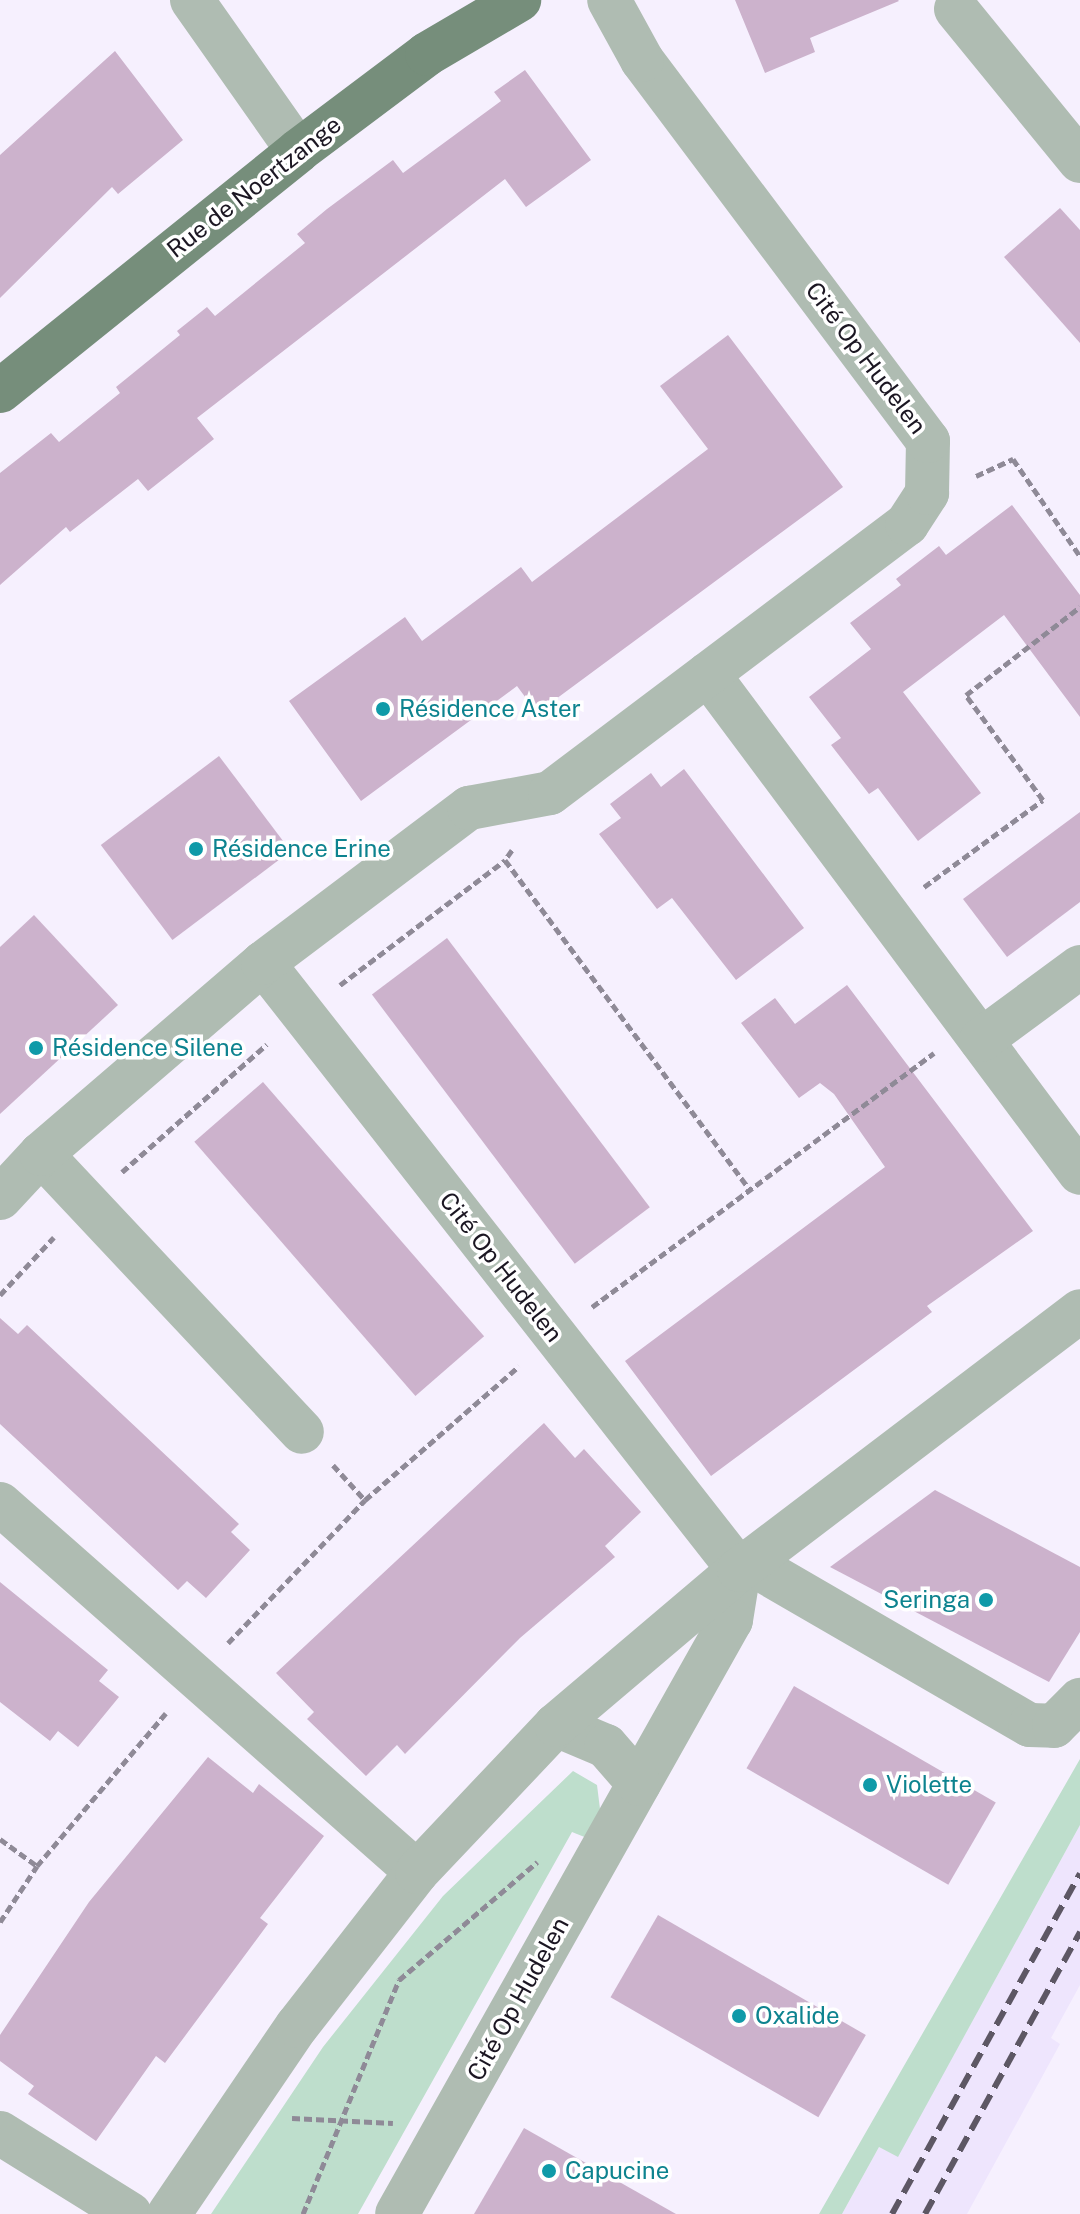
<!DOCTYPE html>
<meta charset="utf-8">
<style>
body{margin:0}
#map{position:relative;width:1080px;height:2214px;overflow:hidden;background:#f6f0fe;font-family:"Public Sans",sans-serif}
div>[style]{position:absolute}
.built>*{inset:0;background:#eee5fd}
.green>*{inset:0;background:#bedecc}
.building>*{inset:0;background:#ccb2cc;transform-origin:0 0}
.path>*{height:5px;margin-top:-2.5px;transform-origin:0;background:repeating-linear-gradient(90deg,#8f8a97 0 8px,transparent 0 12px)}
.minor>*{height:44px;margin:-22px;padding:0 22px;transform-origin:22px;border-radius:22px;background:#afbcb2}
.major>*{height:44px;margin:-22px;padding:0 22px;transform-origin:22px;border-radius:22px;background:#768e7b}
.rail>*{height:6px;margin-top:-3px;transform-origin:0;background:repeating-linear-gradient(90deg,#5d5764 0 16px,transparent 0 24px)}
.dots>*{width:22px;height:22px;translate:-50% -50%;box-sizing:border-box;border:4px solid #fff;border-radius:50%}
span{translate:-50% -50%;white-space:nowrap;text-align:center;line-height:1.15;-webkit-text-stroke:7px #fff;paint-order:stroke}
.street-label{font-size:24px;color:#1b1622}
.culture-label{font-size:24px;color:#0d838f}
.left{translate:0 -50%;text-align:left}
.right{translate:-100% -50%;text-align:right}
</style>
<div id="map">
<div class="built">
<div style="clip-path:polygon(1080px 1825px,1080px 1985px,1051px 2038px,1060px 2044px,967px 2214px,842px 2214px,879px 2147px,898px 2156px)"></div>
</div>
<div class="green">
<div style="clip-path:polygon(1080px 1759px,1080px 1825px,898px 2157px,879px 2147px,842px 2214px,819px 2214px)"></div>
<div style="clip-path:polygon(573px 1771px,597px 1785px,600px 1809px,587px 1838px,572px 1832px,358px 2214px,211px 2214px,323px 2047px,443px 1896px)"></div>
</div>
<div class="building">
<div style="clip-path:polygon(735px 0,898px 0,899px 1px,810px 38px,815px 52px,765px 73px)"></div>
<div style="clip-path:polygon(115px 51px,183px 140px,118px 194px,112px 187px,0 298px,0 155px)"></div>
<div style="clip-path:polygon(525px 70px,591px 160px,526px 207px,505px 179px,197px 418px,214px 439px,148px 491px,138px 479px,70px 532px,66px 527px,0 585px,0 473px,51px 433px,59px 442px,120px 393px,116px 387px,180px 335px,177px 331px,207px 307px,215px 316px,305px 243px,297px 234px,327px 209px,393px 160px,403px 173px,501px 101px,494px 92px)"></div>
<div style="clip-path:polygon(1060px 208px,1080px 230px,1080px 343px,1004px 257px)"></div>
<div style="clip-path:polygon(728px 335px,843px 487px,537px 713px,517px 686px,361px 801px,289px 701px,405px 617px,422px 641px,521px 567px,532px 582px,708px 449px,660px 386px)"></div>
<div style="clip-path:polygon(1012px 505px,1080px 595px,1080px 717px,1004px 615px,903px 692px,981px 793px,918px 841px,878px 788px,869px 794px,831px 745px,841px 738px,809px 697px,871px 649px,850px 623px,901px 585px,896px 579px,939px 546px,946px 555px)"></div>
<div style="left:219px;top:756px;width:119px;height:148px;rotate:53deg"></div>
<div style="clip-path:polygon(684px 769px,804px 928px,736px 980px,672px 898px,657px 909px,599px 834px,621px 818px,610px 804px,651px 773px,661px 787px)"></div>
<div style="clip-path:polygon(1080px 812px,1080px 902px,1007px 957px,963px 899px)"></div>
<div style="clip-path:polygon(34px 915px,118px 1005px,0 1114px,0 947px)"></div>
<div style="left:447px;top:938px;width:337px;height:94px;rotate:53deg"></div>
<div style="clip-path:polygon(847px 985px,1033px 1231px,927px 1306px,932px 1312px,711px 1476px,625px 1361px,885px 1167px,834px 1094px,820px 1083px,799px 1098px,741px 1023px,775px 998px,795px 1024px)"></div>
<div style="left:263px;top:1082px;width:337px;height:91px;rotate:49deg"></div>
<div style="clip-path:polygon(0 1318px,18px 1334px,27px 1325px,239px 1524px,231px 1532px,250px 1550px,206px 1598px,187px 1581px,178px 1590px,0 1424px)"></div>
<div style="clip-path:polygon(544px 1423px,575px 1458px,584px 1449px,641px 1512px,605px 1546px,615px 1557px,520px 1638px,405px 1754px,397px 1745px,366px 1776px,307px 1719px,314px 1712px,276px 1673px)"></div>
<div style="clip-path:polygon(935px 1490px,1080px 1567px,1080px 1632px,1049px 1682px,830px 1567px)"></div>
<div style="clip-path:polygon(0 1582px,108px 1670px,99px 1681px,119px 1697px,78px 1747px,58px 1731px,50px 1741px,0 1702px)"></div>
<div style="left:794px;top:1686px;width:233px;height:95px;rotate:30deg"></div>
<div style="clip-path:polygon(208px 1757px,253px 1793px,259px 1784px,324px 1836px,260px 1918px,268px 1924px,165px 2063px,156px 2056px,96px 2141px,28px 2094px,34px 2086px,0 2061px,0 2035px,89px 1902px)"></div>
<div style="left:658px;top:1915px;width:240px;height:95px;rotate:30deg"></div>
<div style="clip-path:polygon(524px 2128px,676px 2214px,474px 2214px)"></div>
</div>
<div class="path">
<div style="left:976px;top:476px;width:41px;rotate:-24.7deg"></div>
<div style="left:1013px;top:459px;width:118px;rotate:55.4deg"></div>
<div style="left:512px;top:850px;width:12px;rotate:125deg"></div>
<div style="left:505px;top:860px;width:411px;rotate:53.4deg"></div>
<div style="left:924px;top:887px;width:147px;rotate:-36.2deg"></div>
<div style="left:1043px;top:800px;width:130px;rotate:-126.3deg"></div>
<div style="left:966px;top:695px;width:144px;rotate:-37.7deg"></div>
<div style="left:340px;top:985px;width:207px;rotate:-37.1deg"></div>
<div style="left:122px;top:1172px;width:193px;rotate:-41.4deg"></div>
<div style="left:0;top:1295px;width:79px;rotate:-47deg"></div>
<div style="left:592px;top:1307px;width:426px;rotate:-36.6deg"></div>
<div style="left:333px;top:1465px;width:47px;rotate:47.6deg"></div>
<div style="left:228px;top:1643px;width:198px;rotate:-46.2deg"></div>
<div style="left:365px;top:1500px;width:204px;rotate:-41deg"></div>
<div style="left:0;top:1839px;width:46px;rotate:36.1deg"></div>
<div style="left:0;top:1922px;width:67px;rotate:-56.5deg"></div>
<div style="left:37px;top:1866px;width:200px;rotate:-49.9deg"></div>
<div style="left:292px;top:2118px;width:101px;rotate:2.8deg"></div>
<div style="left:303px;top:2214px;width:253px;rotate:-67.7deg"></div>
<div style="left:399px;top:1980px;width:182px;rotate:-40.5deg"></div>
</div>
<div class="minor">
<div style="left:192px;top:0;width:184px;rotate:54.9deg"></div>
<div style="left:956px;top:9px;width:196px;rotate:50.8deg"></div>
<div style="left:708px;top:674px;width:622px;rotate:53.3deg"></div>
<div style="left:263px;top:963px;width:771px;rotate:51.9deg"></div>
<div style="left:739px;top:1570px;width:51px;rotate:99.1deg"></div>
<div style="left:731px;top:1620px;width:681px;rotate:119.35deg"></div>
<div style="left:981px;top:1040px;width:123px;rotate:-36.4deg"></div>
<div style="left:41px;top:1154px;width:381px;rotate:46.8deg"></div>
<div style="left:0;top:1198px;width:60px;rotate:-47deg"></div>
<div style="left:41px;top:1154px;width:293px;rotate:-40.7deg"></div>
<div style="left:263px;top:963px;width:258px;rotate:-37deg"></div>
<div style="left:469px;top:808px;width:82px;rotate:-10.5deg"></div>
<div style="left:550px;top:793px;width:447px;rotate:-37deg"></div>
<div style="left:907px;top:524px;width:37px;rotate:-57deg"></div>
<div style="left:927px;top:493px;width:52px;rotate:-88.9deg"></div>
<div style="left:928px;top:441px;width:476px;rotate:-126.9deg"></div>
<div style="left:642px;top:60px;width:68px;rotate:-118.8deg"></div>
<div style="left:0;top:1504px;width:556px;rotate:41.43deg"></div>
<div style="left:750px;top:1563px;width:323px;rotate:30.1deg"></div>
<div style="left:1030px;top:1725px;width:24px;rotate:2deg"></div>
<div style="left:1054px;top:1726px;width:37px;rotate:-45deg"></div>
<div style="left:556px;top:1725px;width:54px;rotate:22.8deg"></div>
<div style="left:606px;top:1746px;width:50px;rotate:49deg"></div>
<div style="left:0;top:2133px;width:153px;rotate:31.9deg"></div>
<div style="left:169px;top:2214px;width:227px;rotate:-55.8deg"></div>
<div style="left:297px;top:2026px;width:195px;rotate:-52.1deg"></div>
<div style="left:417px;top:1872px;width:202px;rotate:-46.6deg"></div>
<div style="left:556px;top:1725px;width:240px;rotate:-40.3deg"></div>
<div style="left:739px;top:1570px;width:428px;rotate:-37.2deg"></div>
</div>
<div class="major">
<div style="left:0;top:391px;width:383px;rotate:-38.8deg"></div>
<div style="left:298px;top:151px;width:161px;rotate:-36.9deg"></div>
<div style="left:427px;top:54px;width:107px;rotate:-30.4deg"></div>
</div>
<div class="rail">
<div style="left:892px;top:2214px;width:389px;rotate:-61.1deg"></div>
<div style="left:925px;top:2214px;width:322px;rotate:-61.2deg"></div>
</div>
<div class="dots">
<div style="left:383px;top:709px;background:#0f9aa8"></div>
<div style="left:196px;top:849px;background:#0f9aa8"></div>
<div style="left:36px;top:1048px;background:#0f9aa8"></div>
<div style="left:986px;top:1600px;background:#0f9aa8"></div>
<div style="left:870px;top:1785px;background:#0f9aa8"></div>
<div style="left:739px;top:2016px;background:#0f9aa8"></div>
<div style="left:549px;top:2171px;background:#0f9aa8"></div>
</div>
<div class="street-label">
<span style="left:254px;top:187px;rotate:-38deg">Rue de Noertzange</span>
<span style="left:866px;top:358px;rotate:53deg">Cité Op Hudelen</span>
<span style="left:501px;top:1267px;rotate:52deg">Cité Op Hudelen</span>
<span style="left:518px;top:1999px;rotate:-61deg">Cité Op Hudelen</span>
</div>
<div class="culture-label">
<span class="left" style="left:399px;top:709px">Résidence Aster</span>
<span class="left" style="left:212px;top:849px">Résidence Erine</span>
<span class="left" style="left:52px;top:1048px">Résidence Silene</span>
<span class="right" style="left:970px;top:1600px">Seringa</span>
<span class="left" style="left:886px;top:1785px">Violette</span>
<span class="left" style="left:755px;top:2016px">Oxalide</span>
<span class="left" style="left:565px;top:2171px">Capucine</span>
</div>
</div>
